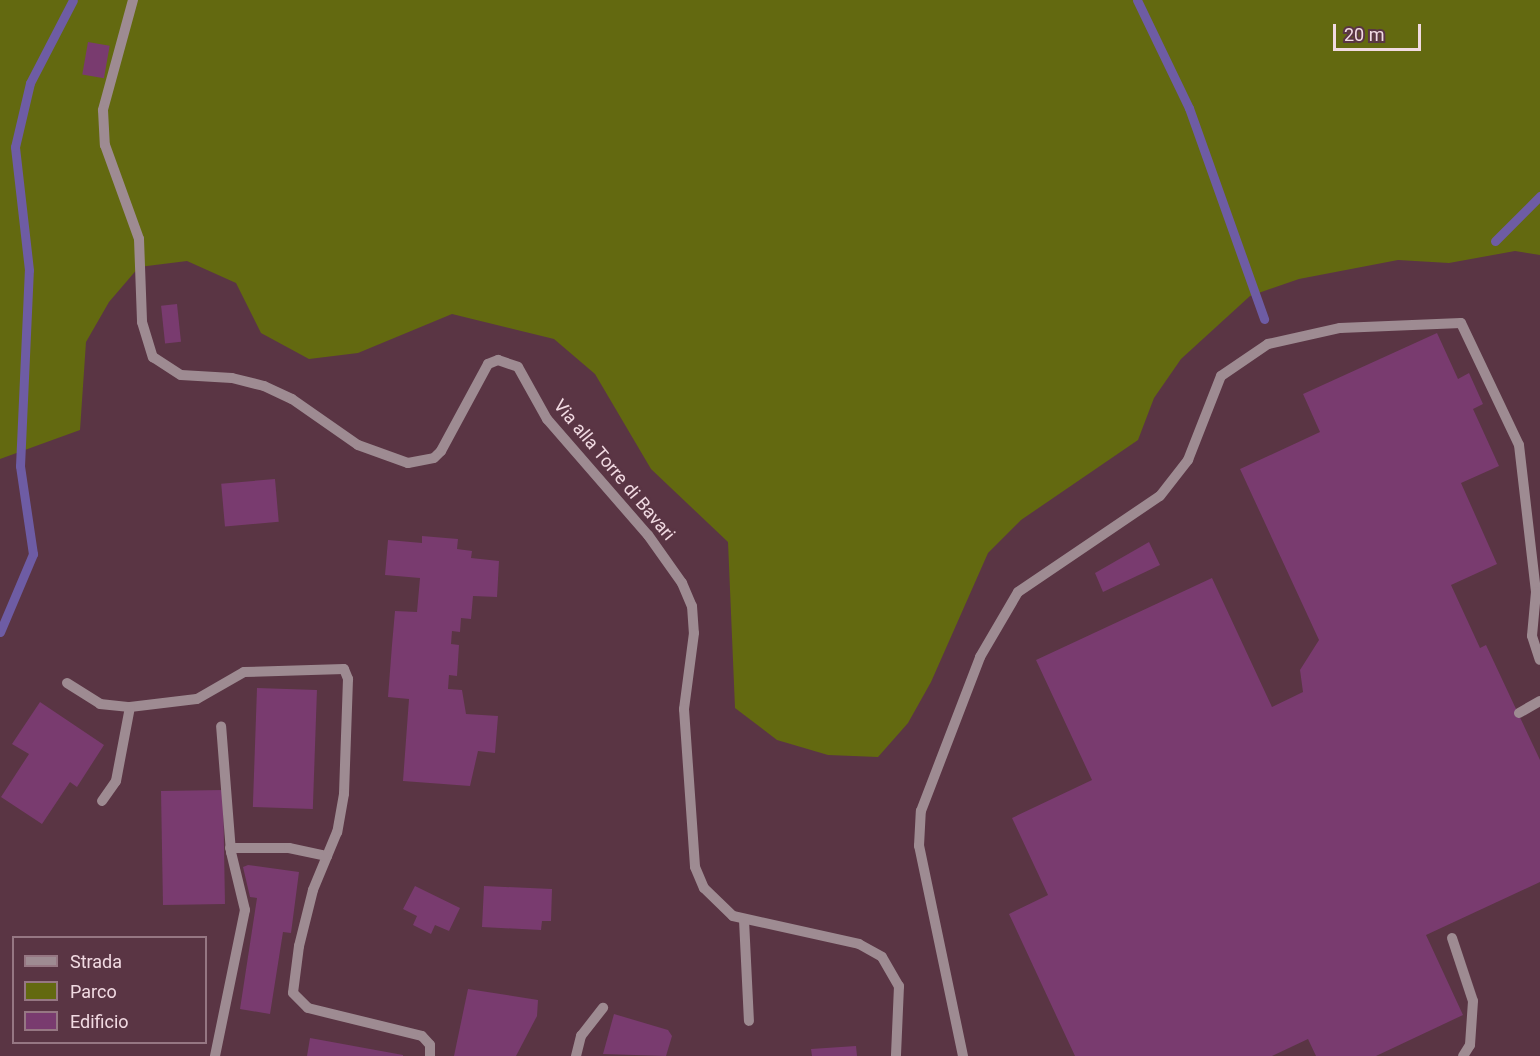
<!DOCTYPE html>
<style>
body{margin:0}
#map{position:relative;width:1540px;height:1056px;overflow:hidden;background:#5a3544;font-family:Roboto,sans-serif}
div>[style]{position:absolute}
.green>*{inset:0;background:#636910}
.stream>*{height:9px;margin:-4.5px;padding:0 4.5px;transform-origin:4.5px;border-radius:4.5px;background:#6e5ca4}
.building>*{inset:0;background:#793b6f;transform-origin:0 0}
.minor>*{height:10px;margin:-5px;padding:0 5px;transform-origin:5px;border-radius:5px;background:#9e8b92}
span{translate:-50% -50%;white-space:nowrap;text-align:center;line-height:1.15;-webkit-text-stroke:5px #5a3544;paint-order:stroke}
.street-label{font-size:18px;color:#f1dae2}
.legend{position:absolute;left:12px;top:936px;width:195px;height:108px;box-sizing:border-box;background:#5a3544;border:2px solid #967783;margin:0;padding:8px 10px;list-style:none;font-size:18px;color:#f1dae2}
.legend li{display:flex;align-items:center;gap:12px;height:30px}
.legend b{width:30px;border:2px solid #967783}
.scale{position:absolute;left:1333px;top:24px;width:88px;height:27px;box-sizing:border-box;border:3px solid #f1dae2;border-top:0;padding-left:8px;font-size:18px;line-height:21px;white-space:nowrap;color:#f1dae2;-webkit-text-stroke:4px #5a3544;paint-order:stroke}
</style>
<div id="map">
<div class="green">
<div style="clip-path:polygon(0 0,1540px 0,1540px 255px,1515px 251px,1449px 263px,1398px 260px,1299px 279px,1250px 296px,1181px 359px,1154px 398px,1138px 440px,1021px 520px,988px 553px,931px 682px,908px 723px,878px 757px,828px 755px,777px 740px,735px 708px,728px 542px,651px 469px,595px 374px,554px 339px,452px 314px,358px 353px,309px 359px,261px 333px,236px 283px,187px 261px,139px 267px,109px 302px,86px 342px,80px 430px,0 459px)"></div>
</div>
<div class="stream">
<div style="left:1137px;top:0;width:120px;rotate:64.3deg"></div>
<div style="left:1189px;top:108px;width:224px;rotate:70.4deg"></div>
<div style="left:1495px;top:241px;width:64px;rotate:-45deg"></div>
<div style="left:0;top:632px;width:85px;rotate:-67.1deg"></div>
<div style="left:33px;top:554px;width:89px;rotate:-98.4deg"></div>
<div style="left:20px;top:466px;width:196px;rotate:-87.4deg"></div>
<div style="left:29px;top:270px;width:124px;rotate:-96.5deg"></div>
<div style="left:15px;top:147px;width:66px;rotate:-76.8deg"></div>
<div style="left:30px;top:83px;width:93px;rotate:-62.6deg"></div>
</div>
<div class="building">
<div style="left:88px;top:42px;width:22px;height:33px;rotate:10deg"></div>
<div style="left:177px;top:304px;width:38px;height:16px;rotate:84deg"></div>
<div style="clip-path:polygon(1437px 333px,1458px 379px,1469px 373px,1483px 404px,1473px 409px,1499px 466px,1461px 483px,1497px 564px,1451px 585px,1480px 648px,1486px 645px,1540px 760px,1540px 882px,1426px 935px,1463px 1015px,1376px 1056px,1316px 1056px,1308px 1039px,1272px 1056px,1075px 1056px,1009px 914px,1048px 895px,1012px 818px,1092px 780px,1036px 660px,1212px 578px,1272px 707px,1303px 692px,1300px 670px,1319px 640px,1240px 469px,1320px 432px,1303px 394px)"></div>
<div style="left:275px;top:479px;width:43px;height:54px;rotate:85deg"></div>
<div style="clip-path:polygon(422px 536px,458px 539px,457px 549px,472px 551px,471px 558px,499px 561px,497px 597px,473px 596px,471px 619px,461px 618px,460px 632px,452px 631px,451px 644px,459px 645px,457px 676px,449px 675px,448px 689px,462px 690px,466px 714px,498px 716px,495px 753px,478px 751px,470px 786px,403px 781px,409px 699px,388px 697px,392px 645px,395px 611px,417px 612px,420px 578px,385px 575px,388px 540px,422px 543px)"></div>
<div style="clip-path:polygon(1149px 542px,1160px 565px,1103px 592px,1095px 573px)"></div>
<div style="left:257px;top:688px;width:60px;height:119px;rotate:2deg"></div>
<div style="clip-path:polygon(40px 702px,104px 745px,77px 787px,70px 782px,42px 824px,1px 797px,29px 754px,12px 744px)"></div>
<div style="left:223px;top:790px;width:114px;height:62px;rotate:89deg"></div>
<div style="clip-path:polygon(248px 865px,299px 872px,291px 933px,283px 932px,270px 1014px,240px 1009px,257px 898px,250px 897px,243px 867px)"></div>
<div style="clip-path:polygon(415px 886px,460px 908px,449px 931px,435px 925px,431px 934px,413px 925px,417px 916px,403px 909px)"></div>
<div style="clip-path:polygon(484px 886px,552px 889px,551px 921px,542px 921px,541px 930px,482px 927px)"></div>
<div style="clip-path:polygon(468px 989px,538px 1000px,537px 1016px,516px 1056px,454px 1056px)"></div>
<div style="clip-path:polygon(614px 1014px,668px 1030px,672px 1036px,666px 1056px,603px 1054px)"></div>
<div style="clip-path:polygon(310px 1038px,403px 1055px,403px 1056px,307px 1056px)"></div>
<div style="clip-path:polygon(856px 1046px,857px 1056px,812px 1056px,811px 1049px)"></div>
</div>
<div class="minor">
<div style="left:133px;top:0;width:114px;rotate:105.3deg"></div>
<div style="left:103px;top:110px;width:35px;rotate:87deg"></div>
<div style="left:105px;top:145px;width:100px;rotate:70.1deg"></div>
<div style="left:139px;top:239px;width:83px;rotate:87.9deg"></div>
<div style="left:142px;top:322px;width:37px;rotate:73deg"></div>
<div style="left:153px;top:357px;width:33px;rotate:33deg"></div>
<div style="left:181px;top:375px;width:51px;rotate:3.4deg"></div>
<div style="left:232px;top:378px;width:33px;rotate:14deg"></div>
<div style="left:264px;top:386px;width:31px;rotate:25deg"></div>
<div style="left:292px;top:399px;width:80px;rotate:34.9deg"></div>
<div style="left:358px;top:445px;width:53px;rotate:19.8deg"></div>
<div style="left:408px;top:463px;width:26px;rotate:-11deg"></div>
<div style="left:434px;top:458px;width:10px;rotate:-45deg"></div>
<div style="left:441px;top:451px;width:99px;rotate:-61.6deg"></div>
<div style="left:488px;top:364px;width:11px;rotate:-22deg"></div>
<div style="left:498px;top:360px;width:21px;rotate:19deg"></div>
<div style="left:518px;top:367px;width:60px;rotate:60.9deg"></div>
<div style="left:547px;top:419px;width:154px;rotate:49deg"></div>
<div style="left:648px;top:535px;width:59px;rotate:54.7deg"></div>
<div style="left:682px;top:583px;width:25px;rotate:67deg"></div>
<div style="left:692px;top:606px;width:27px;rotate:86deg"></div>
<div style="left:694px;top:633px;width:77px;rotate:97.5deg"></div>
<div style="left:684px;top:709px;width:158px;rotate:86deg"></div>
<div style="left:695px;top:867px;width:23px;rotate:67deg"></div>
<div style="left:704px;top:888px;width:40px;rotate:44deg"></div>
<div style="left:733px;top:916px;width:129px;rotate:12.5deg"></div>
<div style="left:859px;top:944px;width:26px;rotate:29deg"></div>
<div style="left:882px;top:957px;width:34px;rotate:60deg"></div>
<div style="left:899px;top:986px;width:70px;rotate:92.5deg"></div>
<div style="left:67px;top:683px;width:39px;rotate:32deg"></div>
<div style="left:100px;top:704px;width:30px;rotate:6deg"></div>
<div style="left:130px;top:707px;width:67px;rotate:-6.8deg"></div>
<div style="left:197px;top:699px;width:54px;rotate:-29.9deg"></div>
<div style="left:244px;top:672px;width:100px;rotate:-1.7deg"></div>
<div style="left:344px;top:669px;width:11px;rotate:68deg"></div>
<div style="left:348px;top:679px;width:115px;rotate:92deg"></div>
<div style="left:344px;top:794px;width:39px;rotate:100deg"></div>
<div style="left:337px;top:832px;width:63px;rotate:112.5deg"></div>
<div style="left:313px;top:890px;width:58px;rotate:104deg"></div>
<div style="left:299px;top:946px;width:47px;rotate:97.3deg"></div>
<div style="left:293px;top:993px;width:21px;rotate:45deg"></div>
<div style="left:308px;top:1008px;width:117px;rotate:13.8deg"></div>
<div style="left:422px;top:1036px;width:12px;rotate:48deg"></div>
<div style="left:430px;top:1045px;width:11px;rotate:90deg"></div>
<div style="left:1519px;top:713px;width:24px;rotate:-30deg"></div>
<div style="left:102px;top:801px;width:24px;rotate:-55deg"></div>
<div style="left:116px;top:781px;width:75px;rotate:-79.3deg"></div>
<div style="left:230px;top:848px;width:59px"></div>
<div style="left:289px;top:848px;width:39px;rotate:12deg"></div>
<div style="left:744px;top:920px;width:101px;rotate:87.2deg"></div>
<div style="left:1452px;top:938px;width:66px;rotate:71.6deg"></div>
<div style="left:1473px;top:1001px;width:44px;rotate:93.9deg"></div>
<div style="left:1470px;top:1045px;width:13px;rotate:122deg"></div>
<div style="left:215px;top:1056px;width:149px;rotate:-78.4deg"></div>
<div style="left:245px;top:910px;width:60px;rotate:-103.6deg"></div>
<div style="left:231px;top:852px;width:126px;rotate:-94.5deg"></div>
<div style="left:576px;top:1056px;width:21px;rotate:-76deg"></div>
<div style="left:581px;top:1036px;width:36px;rotate:-52deg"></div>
<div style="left:963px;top:1056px;width:215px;rotate:-101.8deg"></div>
<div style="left:919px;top:846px;width:35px;rotate:-87deg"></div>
<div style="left:921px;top:811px;width:165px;rotate:-69deg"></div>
<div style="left:980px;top:657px;width:75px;rotate:-59.7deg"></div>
<div style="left:1018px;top:592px;width:171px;rotate:-34.1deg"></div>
<div style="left:1160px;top:496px;width:46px;rotate:-52.1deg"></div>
<div style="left:1188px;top:460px;width:90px;rotate:-68.6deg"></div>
<div style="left:1221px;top:376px;width:57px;rotate:-34.2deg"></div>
<div style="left:1268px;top:344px;width:74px;rotate:-12.5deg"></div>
<div style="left:1340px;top:328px;width:121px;rotate:-2.4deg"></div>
<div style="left:1461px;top:323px;width:135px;rotate:64.6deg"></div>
<div style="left:1519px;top:445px;width:148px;rotate:83.4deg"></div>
<div style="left:1536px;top:592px;width:44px;rotate:95.2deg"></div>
<div style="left:1532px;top:636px;width:25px;rotate:72deg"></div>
</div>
<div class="street-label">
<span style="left:614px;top:470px;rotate:50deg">Via alla Torre di Bavari</span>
</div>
<ul class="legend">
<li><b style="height:8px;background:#9e8b92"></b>Strada</li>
<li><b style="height:16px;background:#636910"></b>Parco</li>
<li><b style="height:16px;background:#793b6f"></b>Edificio</li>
</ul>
<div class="scale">20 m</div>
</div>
